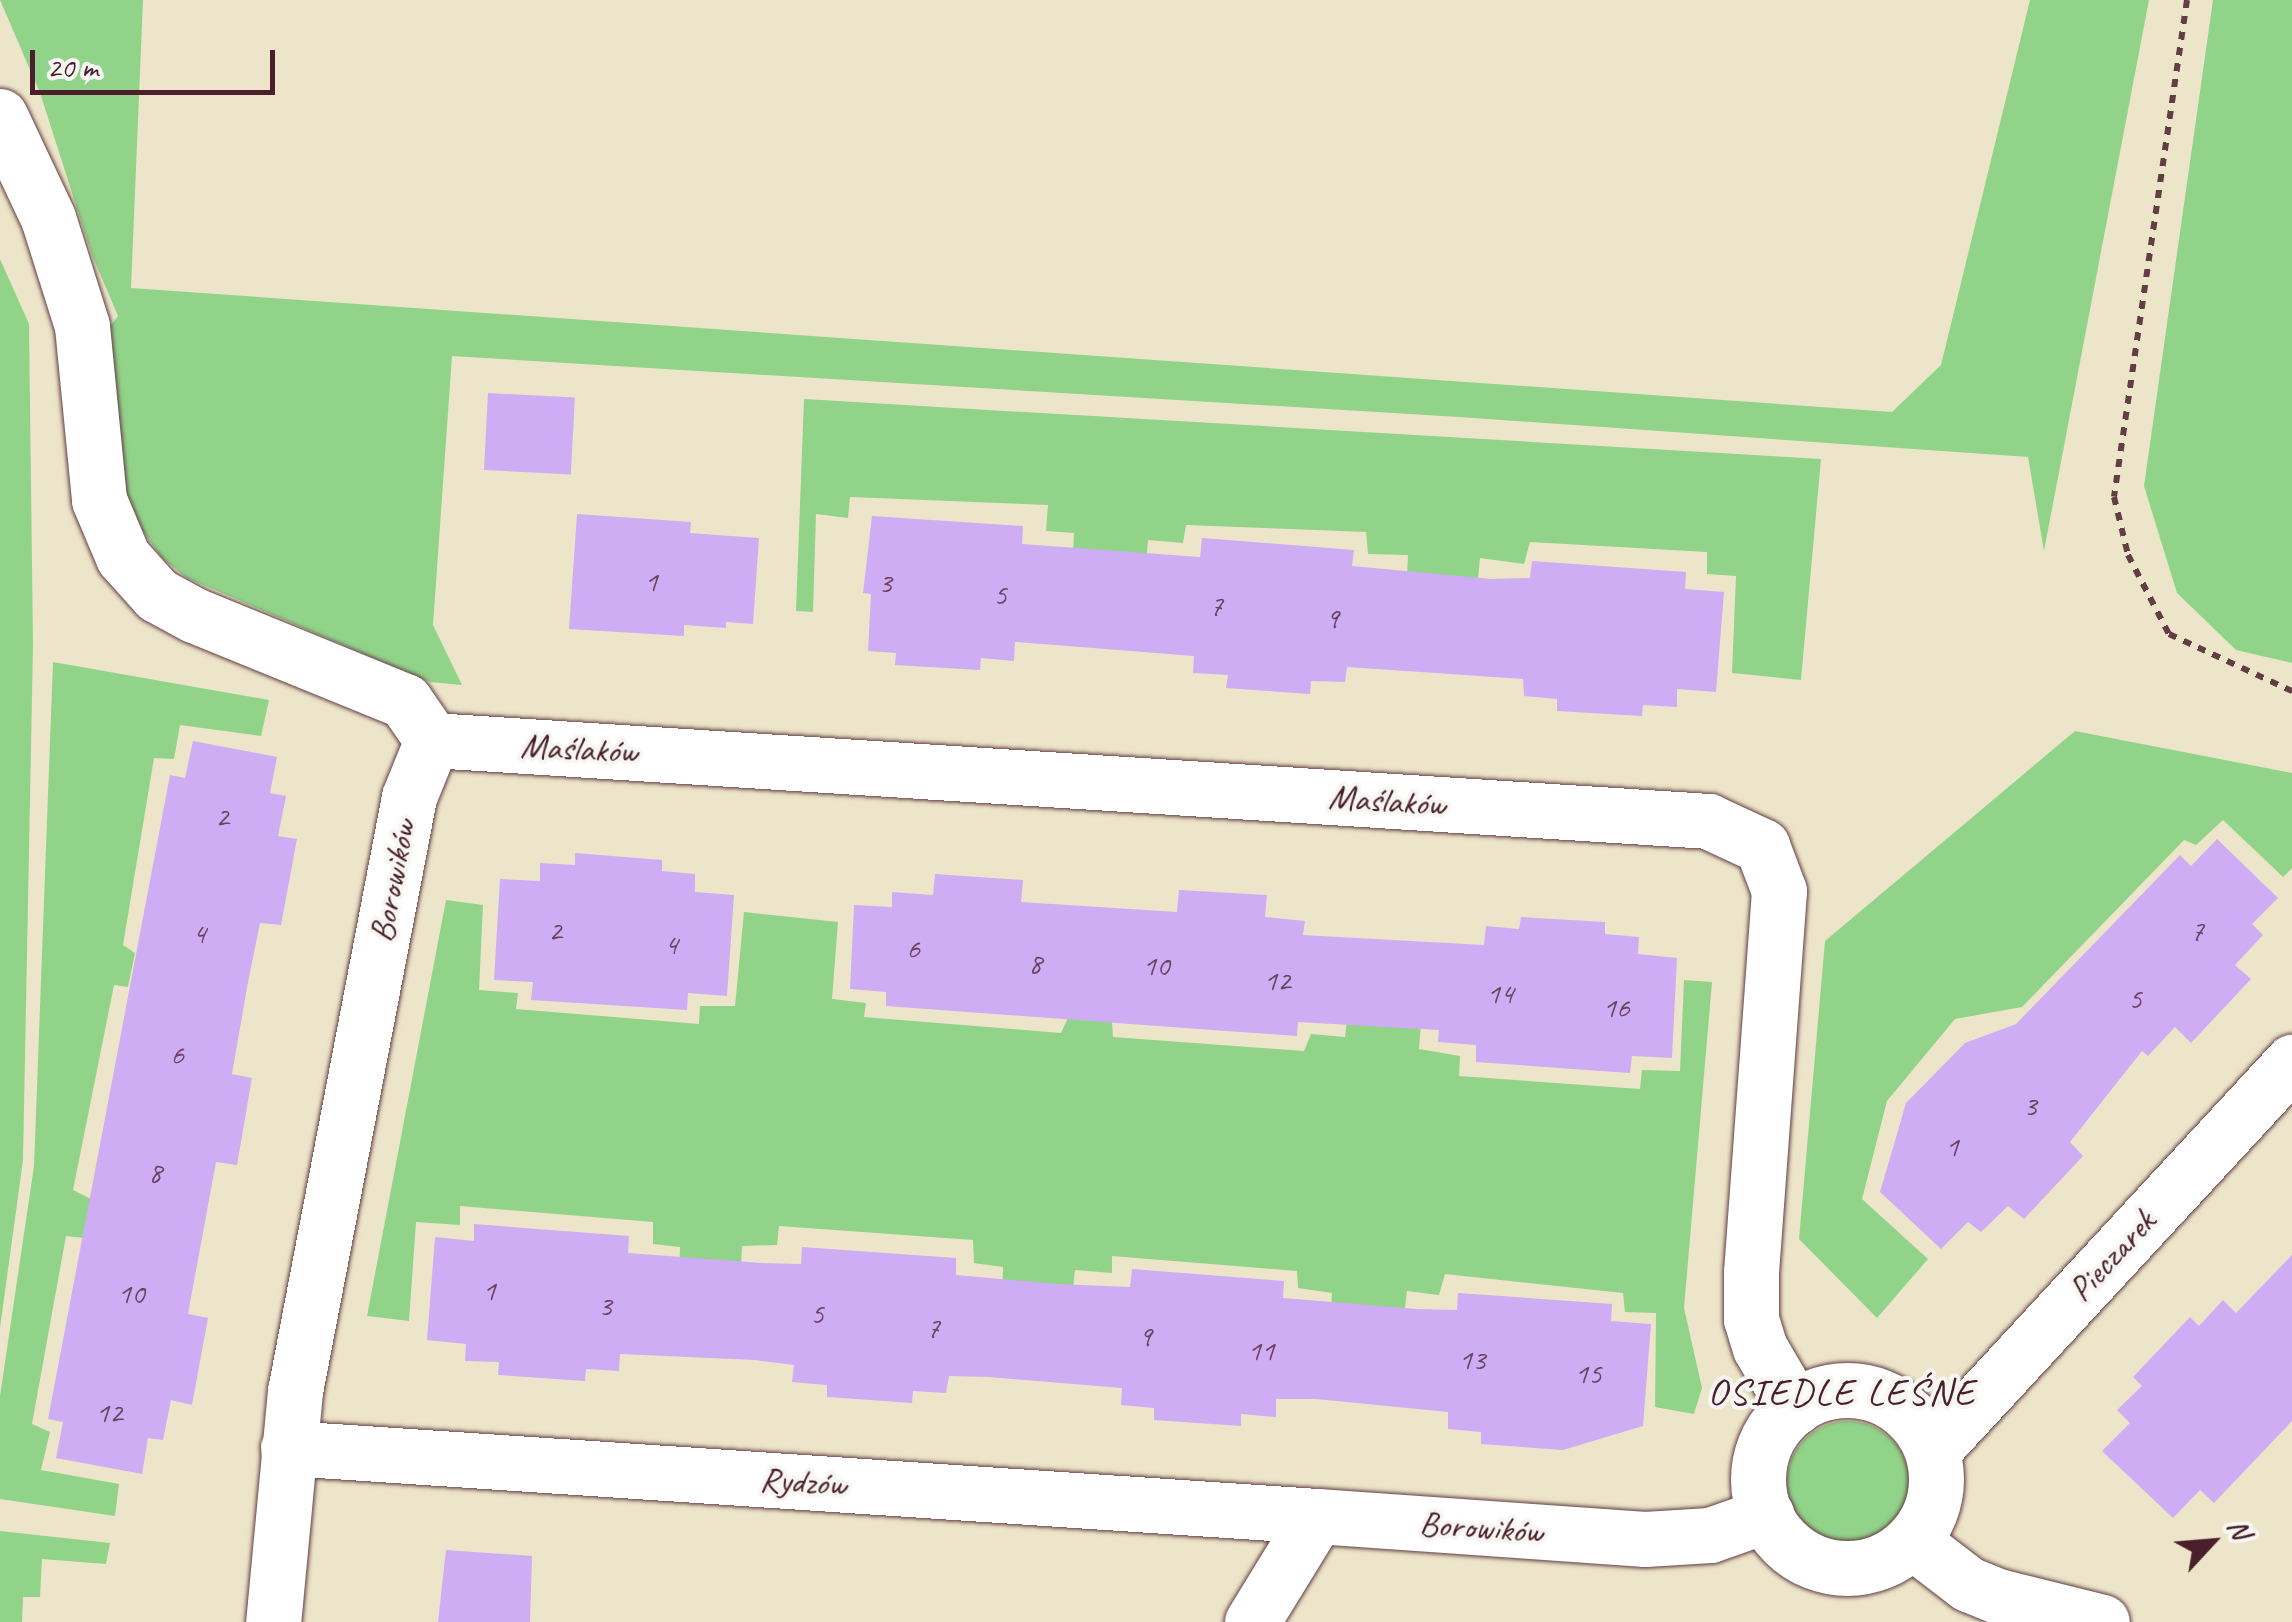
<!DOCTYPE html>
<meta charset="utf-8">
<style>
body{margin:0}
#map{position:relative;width:2292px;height:1622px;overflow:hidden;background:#ede5c9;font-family:Caveat,sans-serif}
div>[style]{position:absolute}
.green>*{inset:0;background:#92d38a}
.round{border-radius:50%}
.building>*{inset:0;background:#ceadf5;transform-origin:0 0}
.path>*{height:6px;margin-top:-3px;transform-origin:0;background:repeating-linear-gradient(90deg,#623d43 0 8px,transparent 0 16px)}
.roads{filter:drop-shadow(0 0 2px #623d43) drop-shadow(0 0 2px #623d43)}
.street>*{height:55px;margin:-27.5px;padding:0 27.5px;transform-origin:27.5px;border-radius:27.5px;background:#fff}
.street>.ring{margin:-27.5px;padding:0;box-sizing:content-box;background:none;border:55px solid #fff;border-radius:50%}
span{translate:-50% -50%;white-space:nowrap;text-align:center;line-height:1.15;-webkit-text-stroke:8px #f6f6f2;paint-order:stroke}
.number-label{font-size:30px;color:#6b425e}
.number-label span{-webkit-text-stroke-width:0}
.street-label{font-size:35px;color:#4a1f2b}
.neighbourhood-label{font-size:38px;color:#4a1f2b;letter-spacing:2.5px}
.north{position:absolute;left:2162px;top:1492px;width:100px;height:100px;-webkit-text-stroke:8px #f6f6f2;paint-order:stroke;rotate:64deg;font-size:28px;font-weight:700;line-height:40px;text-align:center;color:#4a1f2b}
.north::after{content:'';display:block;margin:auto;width:35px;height:45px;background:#4a1f2b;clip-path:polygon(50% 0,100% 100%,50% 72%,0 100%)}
.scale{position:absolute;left:30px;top:50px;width:245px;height:45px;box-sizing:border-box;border:5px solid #4a1f2b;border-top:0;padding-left:12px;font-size:30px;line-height:35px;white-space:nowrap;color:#4a1f2b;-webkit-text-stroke:8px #f6f6f2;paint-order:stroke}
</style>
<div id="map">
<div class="green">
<div style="clip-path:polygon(0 0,143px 0,131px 288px,1892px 412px,1941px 365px,2030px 0,2149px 0,2044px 551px,2028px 457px,1459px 417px,452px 356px,433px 625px,462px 685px,430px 682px,187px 578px,162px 558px,138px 524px,123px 489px,109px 328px,118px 316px,92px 255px,40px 93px)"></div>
<div style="clip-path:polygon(2213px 0,2292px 0,2292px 663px,2236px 650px,2177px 593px,2144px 486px)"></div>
<div style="clip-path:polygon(0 259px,29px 324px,33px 644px,23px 1160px,0 1328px)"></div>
<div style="clip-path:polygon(804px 399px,1821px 459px,1801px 680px,1732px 673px,1736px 576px,1707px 574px,1707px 552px,1530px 542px,1524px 564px,1480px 558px,1470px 660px,1403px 654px,1408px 555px,1368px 554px,1366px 532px,1186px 525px,1183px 543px,1148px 540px,1140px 636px,1069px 631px,1074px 533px,1046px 531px,1048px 505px,850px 497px,848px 518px,816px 514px,813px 612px,796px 611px)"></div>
<div style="clip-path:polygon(53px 662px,269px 700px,261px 736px,180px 725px,174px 759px,154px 758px,123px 945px,135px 953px,128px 987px,114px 985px,73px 1190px,93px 1200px,84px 1238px,66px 1236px,32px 1424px,50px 1432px,41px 1470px,119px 1484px,115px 1516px,0 1499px,0 1396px,34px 1166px)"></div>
<div style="clip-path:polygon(2075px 731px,2292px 773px,2292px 868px,2283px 877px,2223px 820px,2196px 845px,2184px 840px,2022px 1007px,1955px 1019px,1887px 1101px,1862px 1199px,1928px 1259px,1877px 1318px,1799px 1239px,1825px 941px)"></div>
<div style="clip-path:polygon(446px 900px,483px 905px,479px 990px,518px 993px,516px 1009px,699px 1024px,700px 1006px,735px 1006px,744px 912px,838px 922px,832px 999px,866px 1003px,864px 1017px,1061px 1033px,1068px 1018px,1112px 1022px,1113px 1037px,1304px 1051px,1311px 1034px,1345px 1037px,1354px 952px,1426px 956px,1419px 1049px,1460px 1056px,1459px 1076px,1640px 1089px,1642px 1070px,1680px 1071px,1684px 980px,1712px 982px,1684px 1308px,1702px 1388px,1694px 1414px,1655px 1407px,1656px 1313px,1625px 1312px,1623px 1293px,1445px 1274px,1439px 1295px,1407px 1291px,1396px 1382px,1326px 1379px,1332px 1293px,1298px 1288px,1297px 1271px,1112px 1256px,1112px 1273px,1075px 1270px,1065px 1362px,1000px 1355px,1003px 1267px,974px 1263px,973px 1240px,779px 1226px,777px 1245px,742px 1246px,737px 1342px,677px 1339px,680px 1247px,653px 1244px,653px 1222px,460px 1206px,460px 1225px,416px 1222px,409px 1321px,367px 1316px)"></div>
<div class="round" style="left:1787px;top:1421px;width:122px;height:122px"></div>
<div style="clip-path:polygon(0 1531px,110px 1543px,106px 1564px,42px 1559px,40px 1597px,23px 1597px,22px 1622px,0 1622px)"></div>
</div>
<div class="building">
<div style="left:488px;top:393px;width:87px;height:77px;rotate:3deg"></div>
<div style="clip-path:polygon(577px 514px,691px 522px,690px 533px,759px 538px,753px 624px,726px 622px,726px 628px,684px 625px,684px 636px,569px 629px)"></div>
<div style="clip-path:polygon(872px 516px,1023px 526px,1022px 544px,1200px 557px,1202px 538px,1354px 550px,1352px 566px,1491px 579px,1530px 578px,1532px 561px,1686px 572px,1685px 589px,1724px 592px,1716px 692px,1677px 689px,1677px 707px,1643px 705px,1642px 716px,1557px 711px,1557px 699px,1524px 696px,1523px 679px,1347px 667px,1345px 682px,1311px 681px,1310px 694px,1226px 688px,1228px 675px,1193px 673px,1194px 656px,1055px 645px,1015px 642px,1014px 661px,981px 658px,980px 670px,895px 665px,896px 653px,868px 651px,871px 594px,863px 593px)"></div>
<div style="clip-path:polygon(193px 741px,277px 757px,270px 793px,286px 796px,278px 836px,297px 839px,281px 925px,260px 923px,248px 982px,232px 1074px,252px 1078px,237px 1165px,216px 1162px,188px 1314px,208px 1318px,192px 1405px,171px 1400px,163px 1440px,148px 1438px,142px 1474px,56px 1458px,63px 1422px,48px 1419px,170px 775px,185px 778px)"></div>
<div style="clip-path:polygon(2217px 839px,2278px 898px,2252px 924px,2263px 935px,2235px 965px,2251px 979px,2191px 1043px,2175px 1027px,2148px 1056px,2142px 1051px,2070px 1142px,2083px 1156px,2024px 1219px,2008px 1206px,1981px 1232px,1968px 1222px,1941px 1249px,1880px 1192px,1906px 1103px,1965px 1043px,2016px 1024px,2180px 855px,2191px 866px)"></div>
<div style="clip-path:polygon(575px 853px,662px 860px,662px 871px,695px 874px,695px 892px,734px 895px,727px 996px,688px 993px,687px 1010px,531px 1000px,533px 982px,494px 980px,500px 879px,540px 881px,540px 863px,575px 865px)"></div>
<div style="clip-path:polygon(935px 874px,1023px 880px,1021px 902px,1177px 912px,1179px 890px,1267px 895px,1265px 917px,1305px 921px,1303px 935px,1484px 945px,1486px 926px,1519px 929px,1521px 917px,1605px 922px,1605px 934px,1639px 937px,1638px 954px,1677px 958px,1672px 1058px,1632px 1056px,1630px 1073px,1476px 1062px,1476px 1045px,1438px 1042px,1439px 1030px,1298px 1022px,1297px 1036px,1212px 1030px,886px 1006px,886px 992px,850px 989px,854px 905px,892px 907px,892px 892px,933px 895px)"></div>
<div style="clip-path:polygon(474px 1224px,629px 1236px,628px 1253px,762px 1263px,801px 1264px,802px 1247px,956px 1258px,956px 1275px,1057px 1284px,1130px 1287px,1132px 1269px,1284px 1281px,1283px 1298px,1417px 1309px,1457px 1310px,1458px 1293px,1612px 1304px,1611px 1321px,1651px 1324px,1643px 1426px,1563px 1450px,1481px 1444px,1481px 1432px,1448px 1429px,1448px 1412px,1316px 1399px,1276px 1399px,1276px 1417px,1241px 1414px,1241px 1426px,1154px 1420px,1154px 1408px,1121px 1405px,1122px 1388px,988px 1377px,949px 1376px,946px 1393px,913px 1391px,912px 1403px,827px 1397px,827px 1385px,792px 1382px,794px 1365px,755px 1360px,620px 1354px,619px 1371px,586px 1369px,585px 1381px,498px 1375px,499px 1362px,465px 1361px,466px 1344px,427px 1340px,435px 1237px,474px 1241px)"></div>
<div style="clip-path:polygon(2292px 1255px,2292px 1421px,2214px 1503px,2200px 1490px,2173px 1518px,2102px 1451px,2130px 1423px,2117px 1410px,2142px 1386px,2133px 1377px,2190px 1317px,2199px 1326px,2223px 1300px,2236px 1313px)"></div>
<div style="clip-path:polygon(446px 1550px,532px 1556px,530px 1622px,438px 1622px)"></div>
</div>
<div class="path">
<div style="left:2187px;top:0;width:502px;rotate:98.36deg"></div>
<div style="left:2114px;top:497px;width:60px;rotate:76.4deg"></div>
<div style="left:2128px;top:555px;width:89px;rotate:62.6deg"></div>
<div style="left:2169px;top:634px;width:136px;rotate:24.9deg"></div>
</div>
<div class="roads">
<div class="street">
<div style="left:0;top:116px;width:113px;rotate:64.8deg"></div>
<div style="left:48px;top:218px;width:113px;rotate:72.5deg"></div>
<div style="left:82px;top:326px;width:175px;rotate:84.4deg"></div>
<div style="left:99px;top:500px;width:62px;rotate:67.2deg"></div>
<div style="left:123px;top:557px;width:51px;rotate:48.2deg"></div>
<div style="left:157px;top:595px;width:42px;rotate:28.4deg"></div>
<div style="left:194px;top:615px;width:228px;rotate:22.2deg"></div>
<div style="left:405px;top:701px;width:47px;rotate:55.3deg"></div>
<div style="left:432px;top:740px;width:61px;rotate:112deg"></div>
<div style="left:409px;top:797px;width:605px;rotate:100.86deg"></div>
<div style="left:295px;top:1391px;width:232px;rotate:95.4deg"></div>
<div style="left:432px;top:740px;width:1279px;rotate:3.63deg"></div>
<div style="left:1708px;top:821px;width:60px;rotate:24.8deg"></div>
<div style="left:1762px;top:846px;width:48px;rotate:69.3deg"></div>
<div style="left:1779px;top:891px;width:383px;rotate:94.2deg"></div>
<div style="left:1751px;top:1273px;width:46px;rotate:90deg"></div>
<div style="left:1751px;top:1319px;width:30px;rotate:73deg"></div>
<div style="left:1760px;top:1348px;width:69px;rotate:59.7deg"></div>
<div class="ring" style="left:1758px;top:1390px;width:123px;height:123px"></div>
<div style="left:288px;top:1448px;width:1031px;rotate:3.78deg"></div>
<div style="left:1933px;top:1450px;width:529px;rotate:-47.22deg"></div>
<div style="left:1912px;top:1541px;width:71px;rotate:37.5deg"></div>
<div style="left:1968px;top:1584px;width:32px;rotate:22deg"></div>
<div style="left:1998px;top:1596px;width:107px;rotate:14deg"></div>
<div style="left:1252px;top:1622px;width:124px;rotate:-58.5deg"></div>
<div style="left:1317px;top:1516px;width:329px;rotate:4deg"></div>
<div style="left:1645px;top:1539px;width:65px;rotate:-3.5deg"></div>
<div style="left:1710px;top:1535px;width:60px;rotate:-19.3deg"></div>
</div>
</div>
<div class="number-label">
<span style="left:651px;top:581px">1</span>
<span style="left:885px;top:582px">3</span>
<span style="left:1000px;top:594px">5</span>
<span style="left:1216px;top:605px">7</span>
<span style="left:1332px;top:618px">9</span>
<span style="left:222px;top:816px">2</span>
<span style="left:555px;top:930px">2</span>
<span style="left:2197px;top:930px">7</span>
<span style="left:199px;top:933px">4</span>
<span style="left:671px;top:944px">4</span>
<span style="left:913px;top:948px">6</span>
<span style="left:1035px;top:963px">8</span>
<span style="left:1156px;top:965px">10</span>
<span style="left:1277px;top:980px">12</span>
<span style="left:1500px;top:993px">14</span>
<span style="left:2135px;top:998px">5</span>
<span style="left:1616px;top:1007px">16</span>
<span style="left:177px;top:1054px">6</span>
<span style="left:2030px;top:1105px">3</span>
<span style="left:1952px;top:1146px">1</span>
<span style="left:155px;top:1172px">8</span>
<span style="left:489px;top:1290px">1</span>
<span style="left:131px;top:1293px">10</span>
<span style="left:605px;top:1305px">3</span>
<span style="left:817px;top:1313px">5</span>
<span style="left:933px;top:1327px">7</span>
<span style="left:1145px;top:1336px">9</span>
<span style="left:1261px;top:1350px">11</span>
<span style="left:1472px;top:1359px">13</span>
<span style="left:1588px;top:1373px">15</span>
<span style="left:109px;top:1412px">12</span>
</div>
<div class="street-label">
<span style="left:579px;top:749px;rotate:3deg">Maślaków</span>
<span style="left:1387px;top:801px;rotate:4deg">Maślaków</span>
<span style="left:393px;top:881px;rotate:-79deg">Borowików</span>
<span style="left:2112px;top:1256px;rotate:-47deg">Pieczarek</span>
<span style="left:803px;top:1482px;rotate:4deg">Rydzów</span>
<span style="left:1481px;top:1528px;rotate:4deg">Borowików</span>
</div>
<div class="neighbourhood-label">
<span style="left:1842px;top:1392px">OSIEDLE LEŚNE</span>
</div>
<div class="north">N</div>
<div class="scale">20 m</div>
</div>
